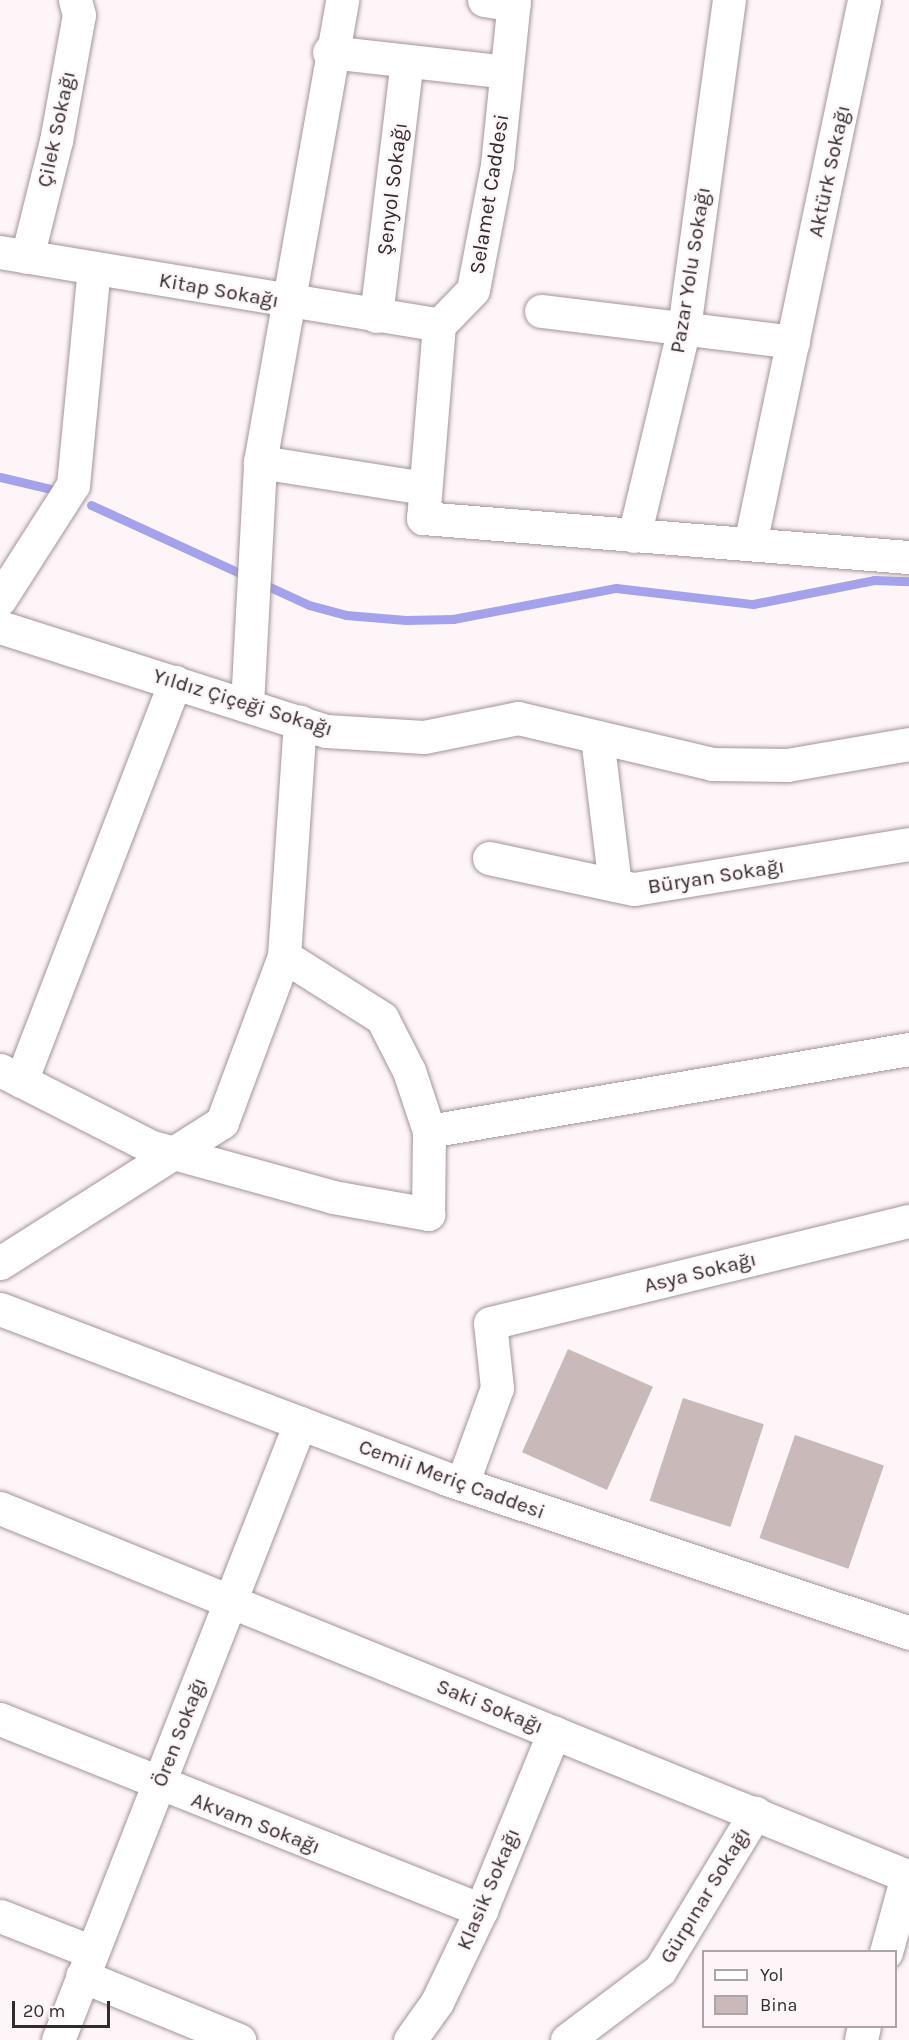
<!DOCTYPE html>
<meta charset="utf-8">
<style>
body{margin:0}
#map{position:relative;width:909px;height:2040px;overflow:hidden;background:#fef5f9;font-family:Karla,sans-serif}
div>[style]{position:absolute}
.stream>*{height:9px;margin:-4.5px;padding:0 4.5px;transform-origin:4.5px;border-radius:4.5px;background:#a5a2ec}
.building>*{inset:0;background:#c9b9b8;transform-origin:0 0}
.roads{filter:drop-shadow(0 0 2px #a2949a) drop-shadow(0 0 2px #a2949a)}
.minor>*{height:33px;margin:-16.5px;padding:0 16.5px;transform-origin:16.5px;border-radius:16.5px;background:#fff}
span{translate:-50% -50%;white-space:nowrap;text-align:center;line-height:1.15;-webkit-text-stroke:4.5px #fef5f9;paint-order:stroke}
.street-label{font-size:21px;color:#312b2e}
.legend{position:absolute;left:702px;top:1950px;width:195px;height:78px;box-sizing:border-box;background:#fef5f9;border:2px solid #aca4a8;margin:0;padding:8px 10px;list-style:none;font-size:18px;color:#312b2e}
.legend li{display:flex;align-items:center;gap:12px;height:30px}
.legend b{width:30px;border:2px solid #aca4a8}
.scale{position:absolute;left:12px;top:2001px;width:98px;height:27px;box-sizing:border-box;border:3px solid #312b2e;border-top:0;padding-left:8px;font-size:18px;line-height:21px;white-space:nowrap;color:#312b2e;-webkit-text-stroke:4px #fef5f9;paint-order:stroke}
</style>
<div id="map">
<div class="stream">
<div style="left:0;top:477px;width:57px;rotate:13.3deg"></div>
<div style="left:91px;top:505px;width:170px;rotate:24.6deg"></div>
<div style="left:259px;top:582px;width:55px;rotate:24.7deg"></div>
<div style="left:309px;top:605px;width:38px;rotate:15deg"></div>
<div style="left:346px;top:615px;width:60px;rotate:4.8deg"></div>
<div style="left:406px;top:620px;width:47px;rotate:-1.2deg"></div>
<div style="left:453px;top:619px;width:166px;rotate:-10.8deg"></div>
<div style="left:616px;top:588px;width:138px;rotate:6.7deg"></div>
<div style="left:753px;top:604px;width:123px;rotate:-11.2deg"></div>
<div style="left:874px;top:580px;width:35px;rotate:2deg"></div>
</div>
<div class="building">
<div style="left:568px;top:1349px;width:93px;height:113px;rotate:24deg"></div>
<div style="left:683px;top:1398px;width:85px;height:108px;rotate:18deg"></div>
<div style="left:795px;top:1435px;width:94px;height:109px;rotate:19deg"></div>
</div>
<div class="roads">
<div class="minor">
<div style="left:484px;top:0;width:30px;rotate:9deg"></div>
<div style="left:514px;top:0;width:166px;rotate:95.9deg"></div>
<div style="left:497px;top:165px;width:127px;rotate:100.9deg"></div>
<div style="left:473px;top:290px;width:49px;rotate:134.2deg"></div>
<div style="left:439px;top:325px;width:194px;rotate:94.7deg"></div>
<div style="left:423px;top:518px;width:488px;rotate:4.6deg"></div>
<div style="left:329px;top:52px;width:178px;rotate:6.4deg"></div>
<div style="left:0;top:252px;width:445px;rotate:9.4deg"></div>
<div style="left:27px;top:257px;width:120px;rotate:-76deg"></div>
<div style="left:56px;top:141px;width:128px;rotate:-79.7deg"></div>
<div style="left:79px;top:15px;width:16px;rotate:-105deg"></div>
<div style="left:541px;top:311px;width:254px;rotate:7deg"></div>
<div style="left:376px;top:316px;width:257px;rotate:-83.1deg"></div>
<div style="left:260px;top:462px;width:166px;rotate:9deg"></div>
<div style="left:634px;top:536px;width:214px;rotate:-76.5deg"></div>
<div style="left:684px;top:328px;width:331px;rotate:-82.2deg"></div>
<div style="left:750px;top:544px;width:556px;rotate:-78.16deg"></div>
<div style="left:0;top:599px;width:135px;rotate:-57.4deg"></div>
<div style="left:73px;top:485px;width:218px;rotate:-84.5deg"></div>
<div style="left:0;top:627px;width:342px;rotate:17.7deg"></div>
<div style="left:326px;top:731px;width:98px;rotate:3.5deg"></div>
<div style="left:424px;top:737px;width:96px;rotate:-11.4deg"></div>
<div style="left:518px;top:718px;width:199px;rotate:13.3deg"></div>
<div style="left:712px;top:764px;width:75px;rotate:0.8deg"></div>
<div style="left:787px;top:765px;width:124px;rotate:-9.8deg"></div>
<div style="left:247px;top:705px;width:243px;rotate:-86.9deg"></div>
<div style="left:260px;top:462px;width:469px;rotate:-79.9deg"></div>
<div style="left:597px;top:737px;width:149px;rotate:83.1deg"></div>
<div style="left:489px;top:858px;width:148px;rotate:12.1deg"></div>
<div style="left:634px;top:889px;width:279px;rotate:-9.3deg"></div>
<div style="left:0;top:1070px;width:170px;rotate:26.9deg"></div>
<div style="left:152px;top:1147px;width:188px;rotate:15.4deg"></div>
<div style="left:333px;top:1197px;width:97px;rotate:10.1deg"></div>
<div style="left:428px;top:1214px;width:83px;rotate:-89.3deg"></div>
<div style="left:429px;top:1131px;width:63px;rotate:-108.4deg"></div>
<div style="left:409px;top:1071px;width:59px;rotate:-117deg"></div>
<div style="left:382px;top:1018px;width:116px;rotate:-147.7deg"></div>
<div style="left:284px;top:956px;width:235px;rotate:-86.1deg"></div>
<div style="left:21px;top:1081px;width:428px;rotate:-68.9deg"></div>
<div style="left:429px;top:1131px;width:487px;rotate:-9.7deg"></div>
<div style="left:0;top:1263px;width:263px;rotate:-32.4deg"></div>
<div style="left:222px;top:1122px;width:177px;rotate:-69.5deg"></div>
<div style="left:0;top:1309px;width:478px;rotate:20.8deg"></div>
<div style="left:447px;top:1479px;width:487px;rotate:18.4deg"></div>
<div style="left:462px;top:1484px;width:102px;rotate:-70deg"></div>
<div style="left:497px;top:1388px;width:65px;rotate:-96.1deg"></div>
<div style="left:490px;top:1323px;width:431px;rotate:-13.7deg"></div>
<div style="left:0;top:1508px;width:979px;rotate:22.08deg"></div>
<div style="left:907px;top:1876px;width:79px;rotate:105.4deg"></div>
<div style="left:0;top:1719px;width:518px;rotate:21.66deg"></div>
<div style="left:0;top:1916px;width:99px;rotate:21.4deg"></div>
<div style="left:82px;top:1976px;width:170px;rotate:22.2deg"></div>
<div style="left:58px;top:2040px;width:663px;rotate:-68.58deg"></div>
<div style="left:410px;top:2040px;width:47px;rotate:-54.6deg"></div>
<div style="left:437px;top:2002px;width:102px;rotate:-64.4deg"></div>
<div style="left:481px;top:1910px;width:192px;rotate:-67.7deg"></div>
<div style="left:567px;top:2040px;width:116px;rotate:-37deg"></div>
<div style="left:660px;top:1970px;width:184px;rotate:-58.8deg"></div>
<div style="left:861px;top:2040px;width:14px;rotate:-78deg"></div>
</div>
</div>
<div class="street-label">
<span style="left:56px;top:129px;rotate:-78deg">Çilek Sokağı</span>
<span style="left:829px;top:171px;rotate:-78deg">Aktürk Sokağı</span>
<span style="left:392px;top:189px;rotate:-83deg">Şenyol Sokağı</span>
<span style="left:489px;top:194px;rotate:-81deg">Selamet Caddesi</span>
<span style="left:690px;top:270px;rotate:-81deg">Pazar Yolu Sokağı</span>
<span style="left:219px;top:290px;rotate:10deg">Kitap Sokağı</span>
<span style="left:243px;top:702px;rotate:17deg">Yıldız Çiçeği Sokağı</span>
<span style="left:716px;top:876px;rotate:-9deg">Büryan Sokağı</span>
<span style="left:700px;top:1272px;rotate:-14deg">Asya Sokağı</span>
<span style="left:452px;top:1479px;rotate:20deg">Cemii Meriç Caddesi</span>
<span style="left:490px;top:1706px;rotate:22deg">Saki Sokağı</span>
<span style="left:179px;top:1732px;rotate:-69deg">Ören Sokağı</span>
<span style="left:256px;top:1823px;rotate:21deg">Akvam Sokağı</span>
<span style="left:488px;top:1889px;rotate:-67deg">Klasik Sokağı</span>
<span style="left:705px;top:1895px;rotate:-59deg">Gürpınar Sokağı</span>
</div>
<ul class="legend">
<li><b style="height:8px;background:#fff"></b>Yol</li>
<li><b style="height:16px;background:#c9b9b8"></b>Bina</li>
</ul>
<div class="scale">20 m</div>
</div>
